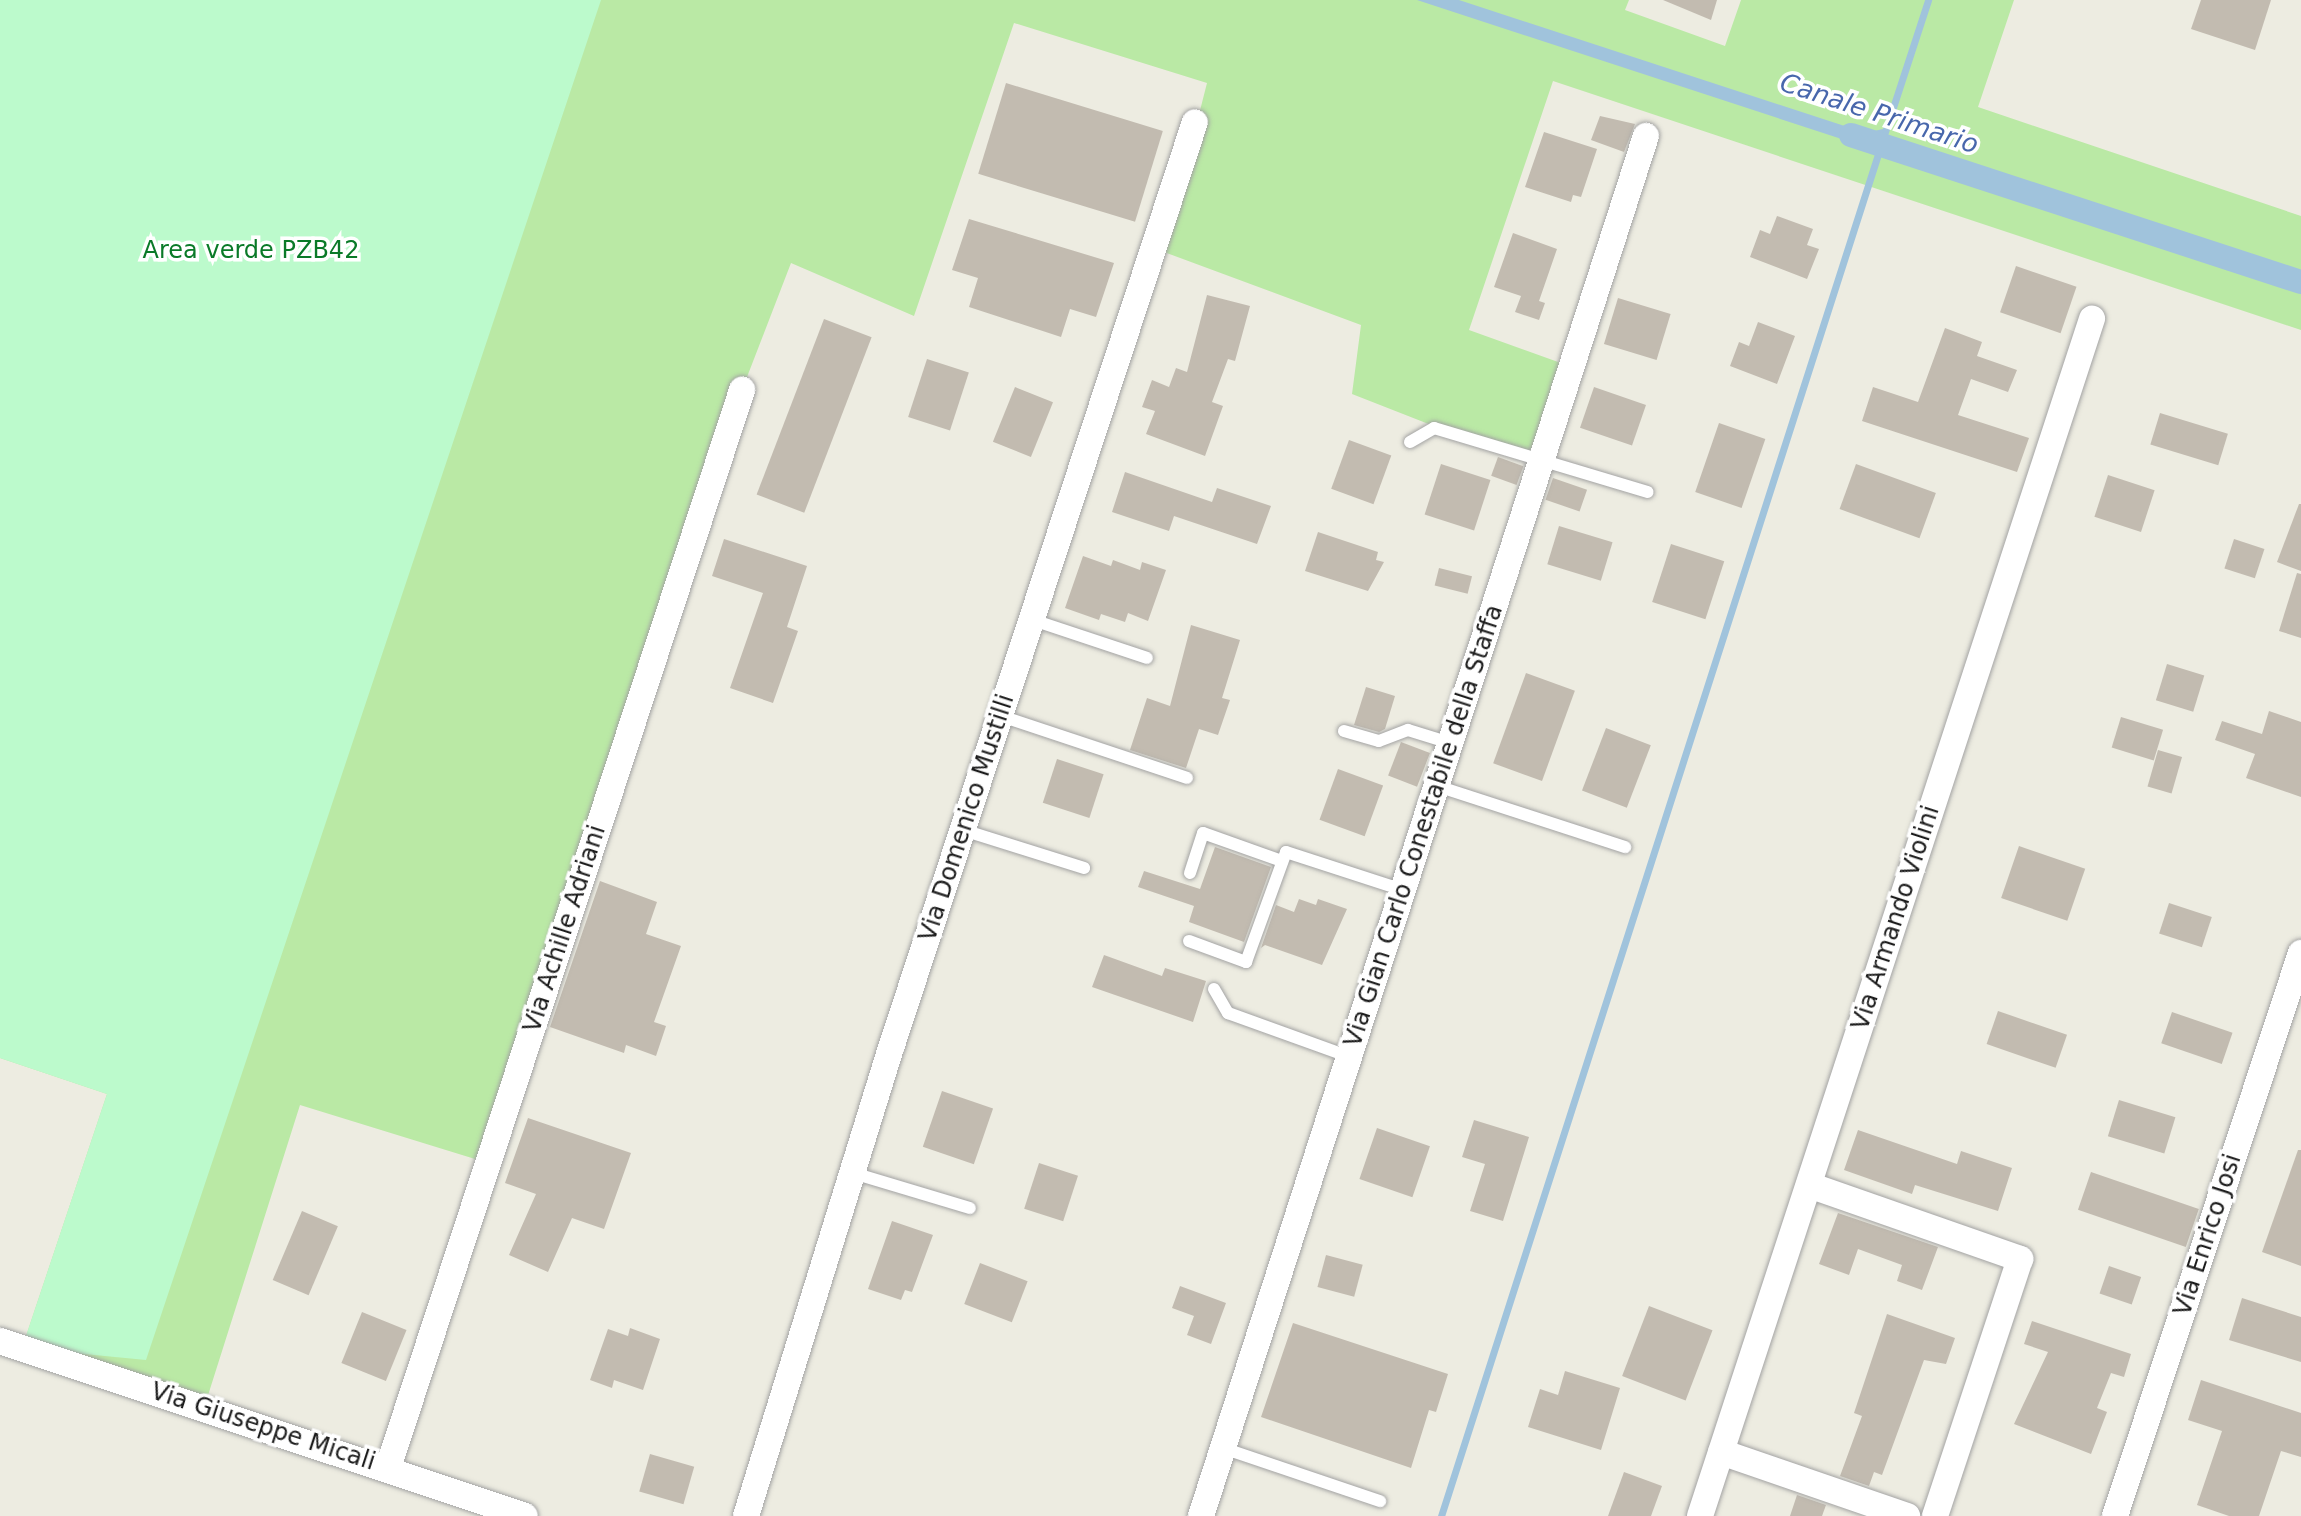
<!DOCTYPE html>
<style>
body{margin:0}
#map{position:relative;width:2301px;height:1516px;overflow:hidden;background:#edece1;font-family:"DejaVu Sans",sans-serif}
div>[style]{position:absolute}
.grass>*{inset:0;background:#bae9a5}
.park>*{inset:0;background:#bcfacc}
.water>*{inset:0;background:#a0c3dc}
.stream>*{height:7px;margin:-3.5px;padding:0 3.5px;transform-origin:3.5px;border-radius:3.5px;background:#a0c3dc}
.canal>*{height:24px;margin:-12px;padding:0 12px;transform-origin:12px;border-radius:12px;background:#a0c3dc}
.building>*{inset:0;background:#c2bbb0;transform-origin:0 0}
.roads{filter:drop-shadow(0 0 2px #a3a3a3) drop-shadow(0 0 2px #a3a3a3)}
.service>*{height:12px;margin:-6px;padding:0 6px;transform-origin:6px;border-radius:6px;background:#fff}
.minor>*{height:26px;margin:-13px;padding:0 13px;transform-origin:13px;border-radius:13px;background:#fff}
span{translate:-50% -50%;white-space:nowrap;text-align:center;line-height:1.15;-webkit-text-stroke:7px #fff;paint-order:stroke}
.park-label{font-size:24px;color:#0a7a28}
.street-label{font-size:24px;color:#1c1c1c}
.water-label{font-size:26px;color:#4867ac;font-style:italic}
</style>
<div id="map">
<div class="grass">
<div style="clip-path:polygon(0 0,1629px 0,1625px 10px,1725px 46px,1741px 0,2014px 0,1978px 107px,2301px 216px,2301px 330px,1553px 81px,1469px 330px,1572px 367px,1543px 457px,1449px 432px,1352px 394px,1361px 325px,1164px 252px,1207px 83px,1014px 23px,914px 316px,791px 263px,742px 390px,488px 1163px,300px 1105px,204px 1408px,22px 1348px,107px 1094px,0 1058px)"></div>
</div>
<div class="park">
<div style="clip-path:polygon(0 0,601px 0,146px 1360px,22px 1348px,107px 1094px,0 1058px)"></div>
</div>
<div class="water">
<div style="clip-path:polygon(1417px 0,1459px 0,1866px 133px,1887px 128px,1877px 156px,1863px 146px)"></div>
</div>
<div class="stream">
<div style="left:1884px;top:135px;width:142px;rotate:-71.9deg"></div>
<div style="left:1441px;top:1516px;width:1434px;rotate:-72.21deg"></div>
</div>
<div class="canal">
<div style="left:1851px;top:135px;width:473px;rotate:18.1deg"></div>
</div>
<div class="building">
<div style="clip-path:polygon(1663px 0,1717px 0,1711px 20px)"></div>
<div style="clip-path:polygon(2201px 0,2271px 0,2255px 50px,2191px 29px)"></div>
<div style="left:1006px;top:83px;width:164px;height:95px;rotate:17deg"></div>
<div style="clip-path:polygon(1600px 116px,1635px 124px,1624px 152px,1591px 140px)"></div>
<div style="clip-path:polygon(1544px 132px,1597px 149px,1581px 197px,1573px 195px,1571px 202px,1525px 187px)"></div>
<div style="clip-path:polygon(1777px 216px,1813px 229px,1807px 245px,1819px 249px,1807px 279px,1750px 257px,1760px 230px,1770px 234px)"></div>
<div style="clip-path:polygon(969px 219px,1114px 263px,1096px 317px,1070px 309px,1061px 337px,969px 307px,978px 278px,952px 270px)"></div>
<div style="clip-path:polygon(1513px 233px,1557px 249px,1539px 301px,1545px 303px,1539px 320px,1515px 312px,1521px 296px,1494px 287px)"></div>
<div style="left:2016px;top:266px;width:64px;height:49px;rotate:19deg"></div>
<div style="clip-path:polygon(1207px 295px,1250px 306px,1235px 361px,1228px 359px,1212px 402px,1223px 406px,1205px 456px,1146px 434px,1155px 411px,1142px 407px,1152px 380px,1169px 387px,1176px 368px,1187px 372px)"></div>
<div style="left:1618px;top:298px;width:55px;height:48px;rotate:17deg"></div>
<div style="left:824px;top:319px;width:51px;height:188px;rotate:21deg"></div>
<div style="clip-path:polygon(1758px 322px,1795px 336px,1777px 384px,1730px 366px,1739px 342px,1749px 346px)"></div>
<div style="clip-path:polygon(1945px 328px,1982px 342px,1977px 356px,2017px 370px,2008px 392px,1971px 379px,1958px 415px,2029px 438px,2017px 472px,1862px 421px,1873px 387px,1918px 402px)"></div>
<div style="left:927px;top:359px;width:44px;height:61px;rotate:18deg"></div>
<div style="left:1015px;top:387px;width:41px;height:59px;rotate:22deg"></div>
<div style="left:1594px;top:387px;width:55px;height:43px;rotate:19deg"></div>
<div style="left:2160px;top:413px;width:71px;height:33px;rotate:17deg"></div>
<div style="left:1719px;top:423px;width:49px;height:73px;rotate:19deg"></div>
<div style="left:1349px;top:440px;width:45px;height:52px;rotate:20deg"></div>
<div style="left:1498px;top:457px;width:27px;height:20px;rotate:20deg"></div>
<div style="left:1441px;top:464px;width:52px;height:53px;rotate:18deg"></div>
<div style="left:1856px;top:464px;width:85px;height:48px;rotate:20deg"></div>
<div style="clip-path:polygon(1125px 472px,1212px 502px,1217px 488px,1271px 506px,1257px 544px,1174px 516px,1169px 531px,1112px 512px)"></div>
<div style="left:2108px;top:475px;width:49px;height:44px;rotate:18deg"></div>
<div style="left:1553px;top:478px;width:36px;height:23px;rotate:19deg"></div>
<div style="clip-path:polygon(2299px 504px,2301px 504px,2301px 571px,2277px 562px)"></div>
<div style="left:1559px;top:526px;width:56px;height:40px;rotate:17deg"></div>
<div style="clip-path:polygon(1318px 532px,1378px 552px,1376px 560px,1384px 562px,1368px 591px,1305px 571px)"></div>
<div style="clip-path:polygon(724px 539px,807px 566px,787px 627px,798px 631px,773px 703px,730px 688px,763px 593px,712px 576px)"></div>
<div style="left:2234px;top:539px;width:32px;height:31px;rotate:18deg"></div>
<div style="left:1671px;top:544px;width:56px;height:61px;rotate:18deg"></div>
<div style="clip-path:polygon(1083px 556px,1111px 566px,1113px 560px,1140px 570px,1142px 562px,1166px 570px,1148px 621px,1128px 613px,1125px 622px,1101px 614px,1099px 620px,1065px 608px)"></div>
<div style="left:1439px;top:568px;width:34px;height:18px;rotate:14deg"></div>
<div style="clip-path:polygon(2297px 573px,2301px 574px,2301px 638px,2279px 631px)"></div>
<div style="clip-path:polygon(1191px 625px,1240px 640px,1222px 698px,1230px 700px,1218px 735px,1199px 729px,1186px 768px,1130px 750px,1147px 698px,1170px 706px)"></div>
<div style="left:2167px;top:664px;width:39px;height:38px;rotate:17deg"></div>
<div style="left:1526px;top:673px;width:52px;height:96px;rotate:20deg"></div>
<div style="clip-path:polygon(1366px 687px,1395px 696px,1385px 729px,1379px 732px,1354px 725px)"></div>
<div style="clip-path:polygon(2269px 711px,2301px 722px,2301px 797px,2246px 778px,2255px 754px,2215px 740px,2222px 721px,2262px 734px)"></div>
<div style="left:2121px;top:717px;width:44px;height:32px;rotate:17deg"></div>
<div style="left:1606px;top:728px;width:48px;height:67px;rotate:21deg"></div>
<div style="left:1401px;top:742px;width:31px;height:36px;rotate:21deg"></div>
<div style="left:2158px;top:750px;width:25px;height:38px;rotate:16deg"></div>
<div style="left:1057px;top:759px;width:49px;height:46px;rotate:18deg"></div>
<div style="left:1338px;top:769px;width:48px;height:54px;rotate:20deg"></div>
<div style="left:2019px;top:846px;width:70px;height:55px;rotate:19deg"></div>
<div style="clip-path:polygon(1215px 847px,1271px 867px,1244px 942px,1189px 922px,1194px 906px,1138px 887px,1144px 871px,1200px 889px)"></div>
<div style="clip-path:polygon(600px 881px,657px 902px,646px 934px,681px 946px,654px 1022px,666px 1026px,656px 1056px,626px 1045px,624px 1053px,550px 1027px)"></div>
<div style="clip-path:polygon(1299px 899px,1316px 905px,1318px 899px,1347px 909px,1322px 965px,1265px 945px,1261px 948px,1276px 905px,1294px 912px)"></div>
<div style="left:2169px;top:903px;width:45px;height:32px;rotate:18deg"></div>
<div style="clip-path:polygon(1104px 955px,1162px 976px,1165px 968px,1206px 981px,1193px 1022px,1092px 987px)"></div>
<div style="left:1998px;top:1011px;width:73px;height:35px;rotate:19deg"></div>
<div style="left:2172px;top:1012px;width:64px;height:33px;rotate:19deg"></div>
<div style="left:942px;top:1091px;width:54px;height:59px;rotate:19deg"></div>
<div style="left:2119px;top:1100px;width:59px;height:38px;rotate:17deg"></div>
<div style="clip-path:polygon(528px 1118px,631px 1153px,604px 1229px,572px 1218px,548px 1272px,509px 1255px,536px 1194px,505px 1183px)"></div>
<div style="clip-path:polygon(1474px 1120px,1529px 1137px,1503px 1221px,1470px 1211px,1485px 1164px,1462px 1157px)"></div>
<div style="left:1377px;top:1128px;width:56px;height:54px;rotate:19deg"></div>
<div style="clip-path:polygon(1858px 1130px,1957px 1164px,1961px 1151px,2012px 1168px,1998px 1211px,1915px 1185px,1912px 1194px,1844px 1170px)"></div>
<div style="clip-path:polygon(2298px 1150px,2301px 1150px,2301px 1266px,2262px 1252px)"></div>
<div style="left:1039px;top:1163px;width:41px;height:48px;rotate:18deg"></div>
<div style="left:2091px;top:1172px;width:114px;height:40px;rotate:19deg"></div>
<div style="left:302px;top:1211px;width:39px;height:75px;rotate:23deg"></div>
<div style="clip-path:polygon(1838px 1213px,1938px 1247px,1922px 1290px,1897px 1281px,1902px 1265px,1858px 1249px,1849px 1275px,1819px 1264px)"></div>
<div style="clip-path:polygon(892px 1221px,933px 1235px,912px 1292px,905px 1290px,901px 1300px,868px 1289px)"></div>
<div style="left:1326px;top:1255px;width:38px;height:33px;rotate:15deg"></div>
<div style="left:980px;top:1263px;width:51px;height:44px;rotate:21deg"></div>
<div style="left:2109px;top:1266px;width:34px;height:29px;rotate:19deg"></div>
<div style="clip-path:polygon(1180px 1286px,1226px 1303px,1211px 1344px,1187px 1335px,1194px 1316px,1172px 1308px)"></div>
<div style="clip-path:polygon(2242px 1298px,2301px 1317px,2301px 1362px,2229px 1340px)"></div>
<div style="left:1649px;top:1306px;width:68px;height:75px;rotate:21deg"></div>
<div style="left:362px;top:1312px;width:48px;height:55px;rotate:22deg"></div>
<div style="clip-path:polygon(1887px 1314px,1955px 1338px,1946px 1364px,1924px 1360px,1882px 1475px,1874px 1472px,1869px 1486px,1840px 1476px,1862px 1416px,1854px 1413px)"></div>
<div style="clip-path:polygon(2032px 1321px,2131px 1354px,2124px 1377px,2111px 1373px,2097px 1408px,2107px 1412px,2091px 1454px,2014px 1424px,2048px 1352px,2024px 1344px)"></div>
<div style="clip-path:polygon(1293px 1323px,1448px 1374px,1436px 1412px,1429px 1410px,1411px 1468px,1261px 1417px)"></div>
<div style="clip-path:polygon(630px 1328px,660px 1339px,643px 1390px,614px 1380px,612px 1388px,590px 1380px,608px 1329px,628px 1336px)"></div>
<div style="clip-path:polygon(1565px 1371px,1620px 1388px,1601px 1450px,1528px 1427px,1540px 1389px,1558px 1395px)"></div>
<div style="clip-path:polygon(2201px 1380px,2301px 1413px,2301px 1457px,2281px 1451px,2259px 1516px,2229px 1516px,2197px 1505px,2222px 1431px,2188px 1420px)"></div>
<div style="left:650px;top:1454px;width:46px;height:39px;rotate:16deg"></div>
<div style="clip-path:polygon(1624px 1472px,1662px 1486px,1651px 1516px,1608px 1516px)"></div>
<div style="clip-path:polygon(1797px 1495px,1826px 1505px,1822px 1516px,1790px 1516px)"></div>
</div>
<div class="roads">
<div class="service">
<div style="left:1410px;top:442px;width:28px;rotate:-30deg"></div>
<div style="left:1434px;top:428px;width:223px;rotate:16.7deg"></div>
<div style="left:1033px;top:620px;width:120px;rotate:18.4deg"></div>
<div style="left:1001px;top:716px;width:196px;rotate:18.4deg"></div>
<div style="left:1344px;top:731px;width:36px;rotate:16deg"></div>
<div style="left:1379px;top:741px;width:31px;rotate:-21deg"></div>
<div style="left:1408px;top:730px;width:44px;rotate:17.2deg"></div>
<div style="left:1437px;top:786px;width:198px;rotate:18deg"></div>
<div style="left:963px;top:830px;width:127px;rotate:17.4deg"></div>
<div style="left:1190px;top:873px;width:42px;rotate:-72deg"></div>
<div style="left:1203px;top:833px;width:84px;rotate:19.5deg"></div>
<div style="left:1189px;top:941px;width:61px;rotate:20.2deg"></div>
<div style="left:1246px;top:962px;width:117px;rotate:-70deg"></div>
<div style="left:1286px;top:852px;width:123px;rotate:18deg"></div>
<div style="left:1214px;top:989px;width:28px;rotate:60deg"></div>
<div style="left:1228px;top:1013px;width:130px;rotate:19.8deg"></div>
<div style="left:853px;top:1173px;width:122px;rotate:16.7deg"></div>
<div style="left:1223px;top:1448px;width:166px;rotate:18.7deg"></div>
</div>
<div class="minor">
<div style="left:1809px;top:1185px;width:224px;rotate:19.3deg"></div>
<div style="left:2020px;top:1259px;width:271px;rotate:108.3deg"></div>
<div style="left:0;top:1341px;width:553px;rotate:18.43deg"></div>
<div style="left:1721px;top:1452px;width:197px;rotate:19deg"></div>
<div style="left:388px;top:1468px;width:1135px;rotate:-71.82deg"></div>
<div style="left:746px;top:1516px;width:493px;rotate:-72.8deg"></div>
<div style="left:892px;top:1045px;width:971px;rotate:-71.83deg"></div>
<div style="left:1201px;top:1516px;width:1450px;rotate:-72.13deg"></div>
<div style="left:1700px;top:1516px;width:1260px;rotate:-71.87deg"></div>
<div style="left:2115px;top:1516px;width:593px;rotate:-71.72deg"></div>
</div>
</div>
<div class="park-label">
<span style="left:251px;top:251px">Area verde PZB42</span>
</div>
<div class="street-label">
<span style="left:967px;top:818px;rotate:-72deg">Via Domenico Mustilli</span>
<span style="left:1424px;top:826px;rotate:-72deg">Via Gian Carlo Conestabile della Staffa</span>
<span style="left:1896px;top:918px;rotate:-72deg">Via Armando Violini</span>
<span style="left:565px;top:929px;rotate:-72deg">Via Achille Adriani</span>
<span style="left:2208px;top:1235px;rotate:-72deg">Via Enrico Josi</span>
<span style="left:263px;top:1427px;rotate:18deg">Via Giuseppe Micali</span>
</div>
<div class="water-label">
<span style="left:1879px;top:114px;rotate:18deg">Canale Primario</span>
</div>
</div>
